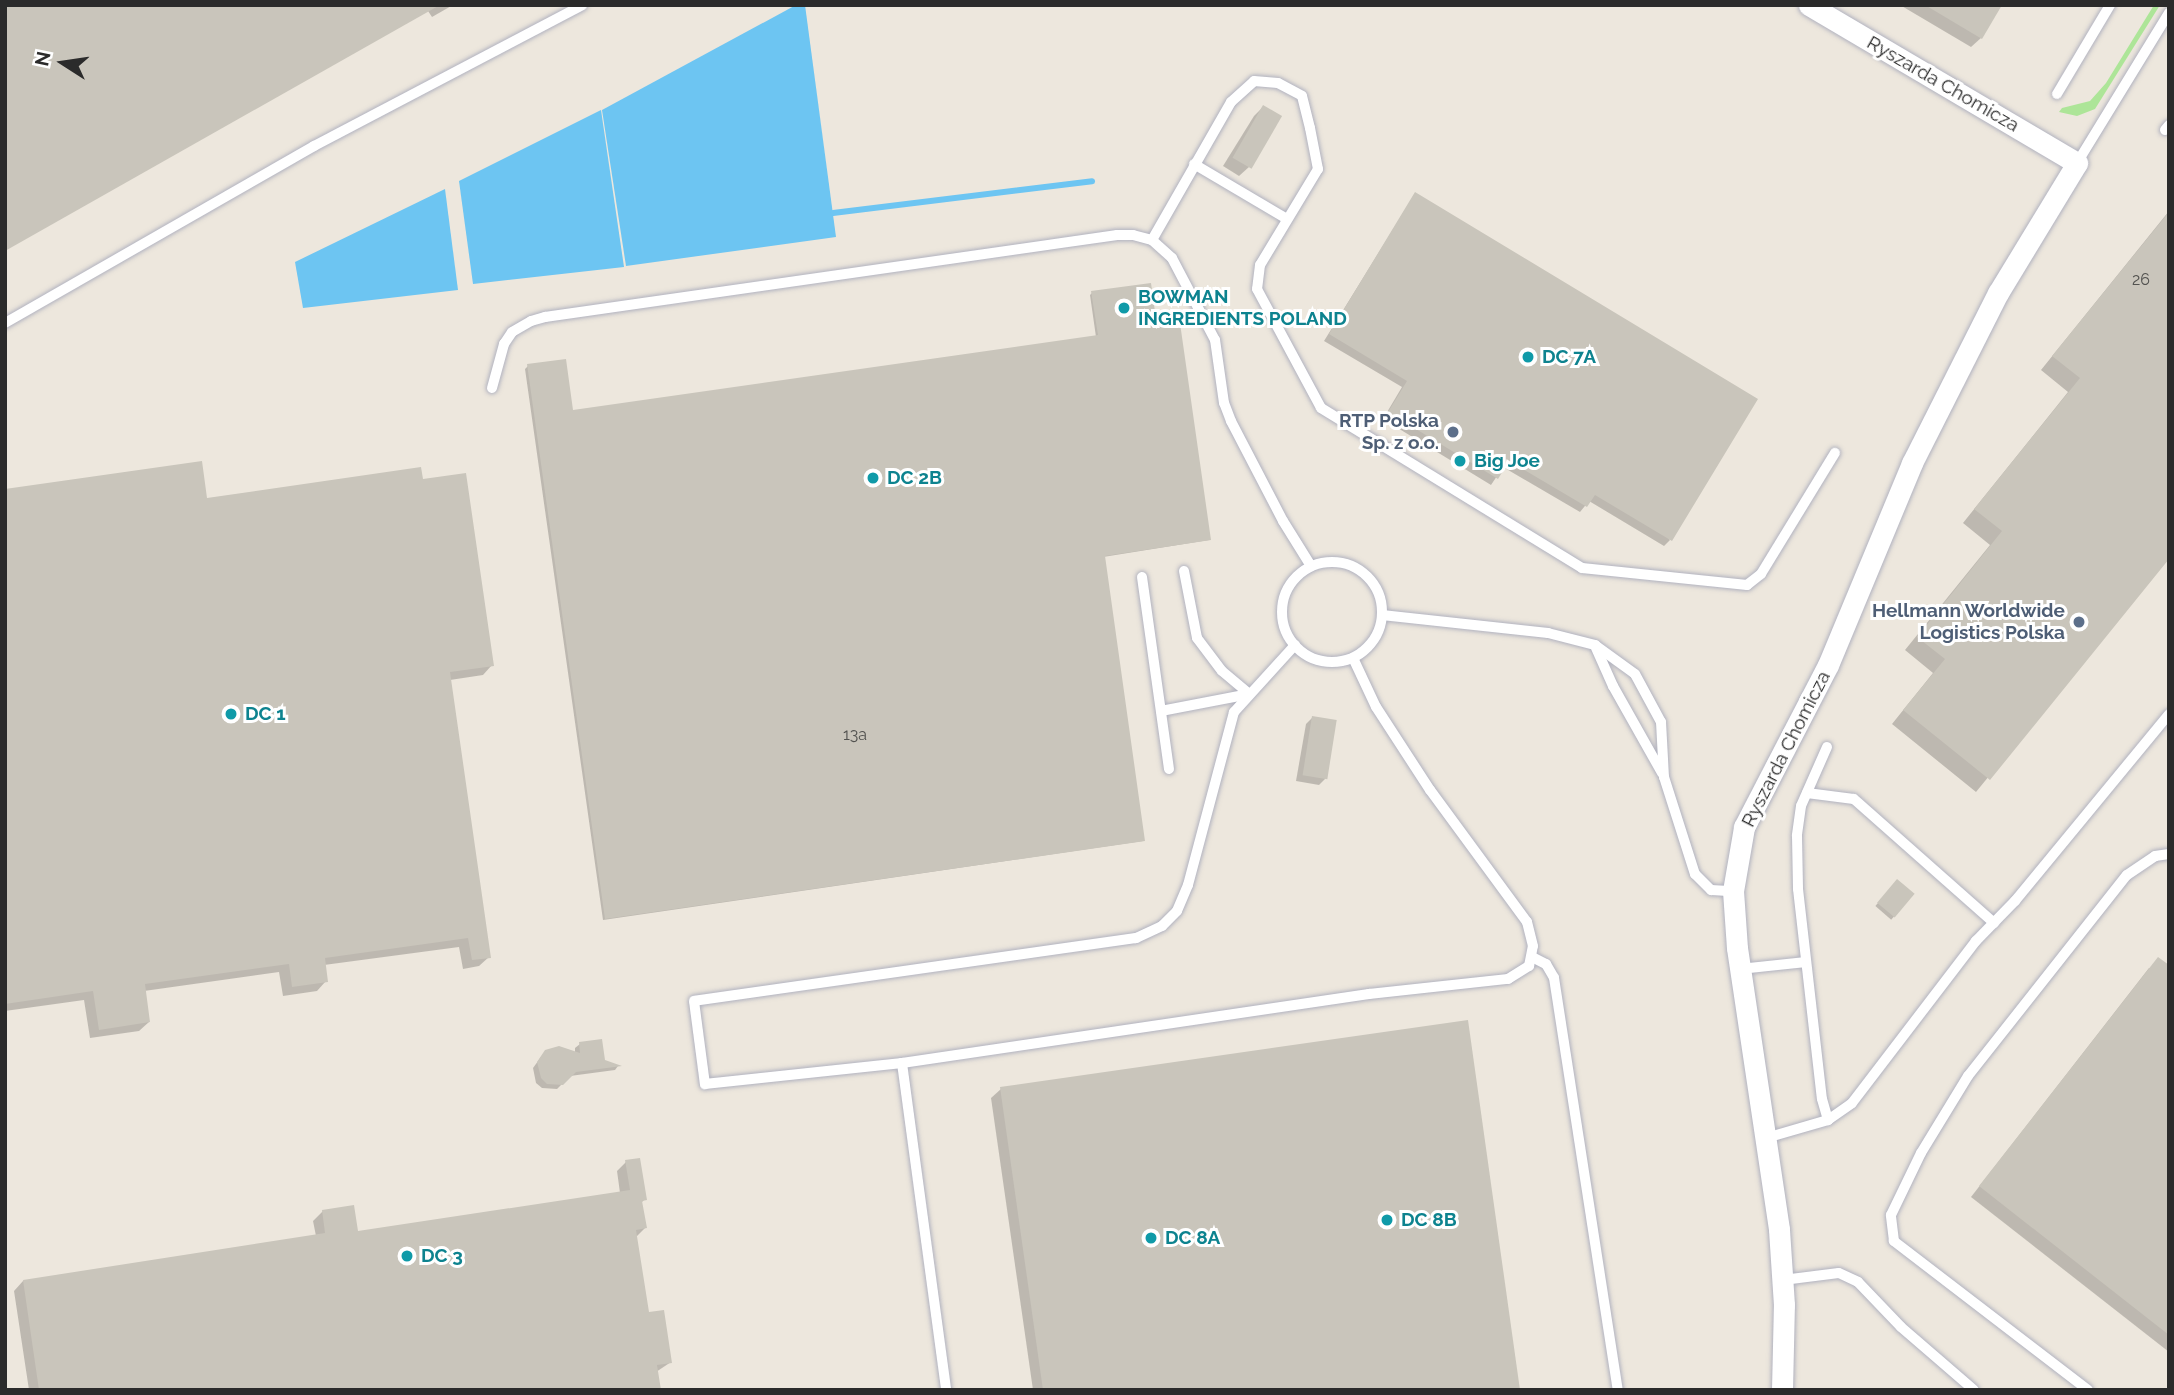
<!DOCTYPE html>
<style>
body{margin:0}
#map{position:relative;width:2174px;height:1395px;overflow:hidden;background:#ede7dd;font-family:Raleway,sans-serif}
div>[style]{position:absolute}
.green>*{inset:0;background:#ade598}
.water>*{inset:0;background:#6dc5f2}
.shadow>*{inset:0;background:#0003;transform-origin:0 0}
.stream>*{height:6px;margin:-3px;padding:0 3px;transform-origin:3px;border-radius:3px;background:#6dc5f2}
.building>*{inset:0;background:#c9c5bb;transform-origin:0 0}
.roads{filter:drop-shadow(0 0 2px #b1b2bf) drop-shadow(0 0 2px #b1b2bf)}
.lane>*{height:10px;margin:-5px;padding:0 5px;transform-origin:5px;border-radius:5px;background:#fff}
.lane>.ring{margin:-5px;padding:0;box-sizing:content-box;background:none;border:10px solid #fff;border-radius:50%}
.street>*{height:21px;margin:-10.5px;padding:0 10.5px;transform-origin:10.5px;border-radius:10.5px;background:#fff}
.dots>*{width:19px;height:19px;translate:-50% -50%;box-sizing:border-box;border:4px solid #fff;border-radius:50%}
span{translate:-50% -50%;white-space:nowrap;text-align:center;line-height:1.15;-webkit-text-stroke:6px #fff;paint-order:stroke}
.number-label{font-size:16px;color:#52524f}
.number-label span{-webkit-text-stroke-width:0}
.street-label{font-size:19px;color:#2b2b2b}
.culture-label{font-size:19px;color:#0d838f;font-weight:700}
.left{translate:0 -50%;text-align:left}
.service-label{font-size:19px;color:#4e5e75;font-weight:700}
.right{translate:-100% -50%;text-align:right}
.frame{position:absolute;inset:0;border:7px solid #2b2b2b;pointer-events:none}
.north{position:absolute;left:28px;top:28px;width:70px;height:70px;-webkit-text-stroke:5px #fff;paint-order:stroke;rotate:282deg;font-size:19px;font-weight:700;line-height:28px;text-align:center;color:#2b2b2b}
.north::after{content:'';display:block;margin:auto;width:24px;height:32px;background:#2b2b2b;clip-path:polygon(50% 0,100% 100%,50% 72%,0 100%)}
</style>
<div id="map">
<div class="green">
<div style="clip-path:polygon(2154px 5px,2160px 5px,2095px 109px,2077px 116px,2059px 112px,2062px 108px,2090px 101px,2106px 83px)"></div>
</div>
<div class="water">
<div style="clip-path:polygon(796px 5px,805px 5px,836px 237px,626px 266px,602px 110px)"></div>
<div style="clip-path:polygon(601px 110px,624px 267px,473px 284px,459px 181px)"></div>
<div style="clip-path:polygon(445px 189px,458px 290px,303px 308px,295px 262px)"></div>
</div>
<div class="shadow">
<div style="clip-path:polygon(5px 5px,453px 5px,432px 17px,428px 11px)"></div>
<div style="clip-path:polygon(1900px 5px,2000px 5px,1981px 38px,1971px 47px)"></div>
<div style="clip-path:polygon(1263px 107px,1249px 167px,1239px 176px,1223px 166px,1254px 116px)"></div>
<div style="clip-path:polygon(1415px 194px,1670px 540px,1664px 546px,1589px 501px,1580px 512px,1503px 467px,1491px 485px,1383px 419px,1402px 387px,1324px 341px)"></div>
<div style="clip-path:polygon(2169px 211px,2169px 556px,1976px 792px,1892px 724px,1933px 673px,1905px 650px,1990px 545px,1963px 523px,2068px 392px,2041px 370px)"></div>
<div style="clip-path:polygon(1092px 293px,1209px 540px,1103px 557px,1143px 841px,603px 920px,525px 369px,528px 366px,571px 412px,1096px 337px,1090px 295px)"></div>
<div style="clip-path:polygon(421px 481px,492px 665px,483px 675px,450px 680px,489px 957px,479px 966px,463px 969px,459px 947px,324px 965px,326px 981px,317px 991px,283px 996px,279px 972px,144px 991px,149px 1022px,139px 1031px,90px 1038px,84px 1000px,5px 1011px,5px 491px,205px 500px)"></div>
<div style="clip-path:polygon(1312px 718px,1325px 779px,1319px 785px,1296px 781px,1306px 724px)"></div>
<div style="left:1897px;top:881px;width:21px;height:33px;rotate:41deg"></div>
<div style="clip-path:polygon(2169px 967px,2169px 1352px,1971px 1197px,2149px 968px)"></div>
<div style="clip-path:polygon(580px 1044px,603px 1062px,618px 1066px,615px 1070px,570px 1076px,557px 1089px,542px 1088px,536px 1083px,533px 1068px,541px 1057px,575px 1053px,575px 1048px)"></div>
<div style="clip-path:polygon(1001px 1089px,1519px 1390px,1033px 1390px,991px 1098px)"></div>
<div style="clip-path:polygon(626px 1162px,645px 1199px,641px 1203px,645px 1228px,636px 1237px,647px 1314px,671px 1362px,656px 1372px,659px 1390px,29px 1390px,14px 1291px,23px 1281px,316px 1236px,313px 1221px,323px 1211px,356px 1233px,620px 1193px,617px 1171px)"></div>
</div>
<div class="stream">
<div style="left:833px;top:213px;width:261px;rotate:-7deg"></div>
</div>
<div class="building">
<div style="clip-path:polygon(5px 5px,440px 5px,5px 251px)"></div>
<div style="clip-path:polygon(1925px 5px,2002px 5px,1982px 39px)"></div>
<div style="left:1263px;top:105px;width:22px;height:61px;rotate:30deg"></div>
<div style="clip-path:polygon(1415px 192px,1758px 399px,1672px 541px,1595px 495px,1587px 507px,1509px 461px,1498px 479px,1388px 412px,1407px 381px,1329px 334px)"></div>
<div style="clip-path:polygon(2169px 212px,2169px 559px,1990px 780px,1903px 710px,1945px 659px,1917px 637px,2002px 531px,1974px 509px,2080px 378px,2052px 356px)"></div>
<div style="clip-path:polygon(1151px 283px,1157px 326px,1180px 323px,1211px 540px,1105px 556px,1145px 841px,605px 919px,527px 364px,566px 359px,573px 410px,1098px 335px,1091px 291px)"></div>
<div style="clip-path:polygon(202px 461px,207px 498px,421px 467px,423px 479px,466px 473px,494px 666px,450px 672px,491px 958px,472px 960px,468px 938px,325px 958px,328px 982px,292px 987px,289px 964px,145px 984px,150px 1022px,99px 1030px,93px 991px,5px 1004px,5px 489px)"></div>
<div style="left:1312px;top:716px;width:25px;height:60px;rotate:9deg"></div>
<div style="left:1897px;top:879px;width:23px;height:31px;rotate:40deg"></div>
<div style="clip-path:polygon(2158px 957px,2169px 965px,2169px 1335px,1979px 1186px)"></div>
<div style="clip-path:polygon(1468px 1020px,1520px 1390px,1043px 1390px,1000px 1087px)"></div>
<div style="clip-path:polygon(602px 1039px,605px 1060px,622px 1066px,576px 1072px,563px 1085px,547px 1084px,541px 1078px,537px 1062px,545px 1050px,559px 1046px,580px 1053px,579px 1042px)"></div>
<div style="clip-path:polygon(640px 1158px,647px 1200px,642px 1201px,647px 1228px,636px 1230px,649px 1312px,664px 1310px,672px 1363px,657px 1365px,661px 1390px,39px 1390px,23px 1280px,325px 1233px,322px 1210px,354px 1205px,358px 1231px,630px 1190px,625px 1160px)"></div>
</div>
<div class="roads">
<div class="lane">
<div style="left:2057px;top:94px;width:104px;rotate:-59.2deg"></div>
<div style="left:2165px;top:130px;width:6px;rotate:-51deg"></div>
<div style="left:2077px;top:163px;width:176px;rotate:-58.5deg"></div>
<div style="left:1194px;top:164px;width:108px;rotate:30.6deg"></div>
<div style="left:5px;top:323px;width:356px;rotate:-29.8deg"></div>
<div style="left:314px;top:146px;width:303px;rotate:-27.7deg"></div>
<div style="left:492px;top:388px;width:46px;rotate:-74.7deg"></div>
<div style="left:504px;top:344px;width:14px;rotate:-56deg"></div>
<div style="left:512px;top:332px;width:22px;rotate:-30deg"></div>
<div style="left:531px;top:321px;width:15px;rotate:-16deg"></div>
<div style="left:545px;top:317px;width:578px;rotate:-8.16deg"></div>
<div style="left:1117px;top:235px;width:16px"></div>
<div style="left:1133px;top:235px;width:20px;rotate:15deg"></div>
<div class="ring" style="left:1282px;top:562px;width:90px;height:90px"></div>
<div style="left:1311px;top:566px;width:53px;rotate:-121.9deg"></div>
<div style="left:1283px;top:521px;width:113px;rotate:-117.5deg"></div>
<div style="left:1231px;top:421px;width:19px;rotate:-111deg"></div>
<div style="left:1224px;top:403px;width:64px;rotate:-98.1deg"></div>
<div style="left:1215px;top:340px;width:93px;rotate:-117.7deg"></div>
<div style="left:1172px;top:258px;width:27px;rotate:-138deg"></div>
<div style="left:1152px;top:240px;width:159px;rotate:-60.2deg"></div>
<div style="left:1231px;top:102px;width:31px;rotate:-42deg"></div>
<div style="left:1254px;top:81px;width:24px;rotate:5deg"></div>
<div style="left:1278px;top:83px;width:27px;rotate:28deg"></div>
<div style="left:1302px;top:96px;width:33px;rotate:76deg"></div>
<div style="left:1310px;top:128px;width:42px;rotate:79deg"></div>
<div style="left:1318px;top:169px;width:112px;rotate:121.1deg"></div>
<div style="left:1260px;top:265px;width:24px;rotate:97deg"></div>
<div style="left:1257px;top:289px;width:135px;rotate:61.7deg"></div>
<div style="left:1321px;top:408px;width:306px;rotate:31.5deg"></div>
<div style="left:1582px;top:568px;width:166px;rotate:5.9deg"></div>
<div style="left:1747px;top:585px;width:18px;rotate:-38deg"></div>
<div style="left:1761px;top:574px;width:142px;rotate:-58.6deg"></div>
<div style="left:1184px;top:571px;width:68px;rotate:79deg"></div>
<div style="left:1197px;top:638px;width:41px;rotate:52.9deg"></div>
<div style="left:1222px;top:671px;width:35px;rotate:40deg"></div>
<div style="left:1142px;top:577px;width:194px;rotate:82deg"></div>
<div style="left:1382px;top:615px;width:167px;rotate:6.2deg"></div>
<div style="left:1548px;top:633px;width:49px;rotate:14.3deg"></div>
<div style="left:1595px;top:645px;width:49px;rotate:35.9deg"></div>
<div style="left:1635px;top:674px;width:55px;rotate:61.6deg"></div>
<div style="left:1661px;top:722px;width:55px;rotate:86.9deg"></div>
<div style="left:1664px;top:777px;width:102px;rotate:72.3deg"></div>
<div style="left:1695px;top:874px;width:23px;rotate:45deg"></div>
<div style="left:1711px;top:890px;width:22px;rotate:3deg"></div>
<div style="left:1295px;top:645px;width:91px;rotate:132.3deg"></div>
<div style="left:1234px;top:712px;width:179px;rotate:104.9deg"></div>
<div style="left:1188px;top:885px;width:28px;rotate:113deg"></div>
<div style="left:1177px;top:911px;width:21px;rotate:135deg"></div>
<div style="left:1162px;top:926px;width:29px;rotate:155deg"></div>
<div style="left:1136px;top:938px;width:446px;rotate:171.9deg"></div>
<div style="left:694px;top:1001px;width:84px;rotate:82.5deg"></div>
<div style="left:705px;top:1084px;width:198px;rotate:-6.1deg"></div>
<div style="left:902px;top:1063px;width:472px;rotate:-8.4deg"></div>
<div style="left:1369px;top:994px;width:140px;rotate:-6.2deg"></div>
<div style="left:1508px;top:979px;width:25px;rotate:-32deg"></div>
<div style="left:1529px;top:966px;width:20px;rotate:-79deg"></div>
<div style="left:1533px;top:946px;width:25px;rotate:-104deg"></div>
<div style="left:1527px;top:922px;width:164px;rotate:-126.3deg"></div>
<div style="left:1430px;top:790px;width:99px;rotate:-123deg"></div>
<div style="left:1376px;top:707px;width:54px;rotate:-115.1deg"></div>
<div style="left:1596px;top:648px;width:42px;rotate:65.9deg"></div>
<div style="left:1613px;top:686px;width:100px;rotate:60.6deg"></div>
<div style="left:1161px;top:711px;width:90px;rotate:-10.9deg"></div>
<div style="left:1827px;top:747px;width:64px;rotate:113.8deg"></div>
<div style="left:1801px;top:806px;width:30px;rotate:98deg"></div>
<div style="left:1797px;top:836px;width:53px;rotate:88.9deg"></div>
<div style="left:1798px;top:889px;width:211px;rotate:83.5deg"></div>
<div style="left:1822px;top:1099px;width:22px;rotate:74deg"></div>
<div style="left:1807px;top:793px;width:47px;rotate:7.3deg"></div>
<div style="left:1854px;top:799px;width:187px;rotate:41.5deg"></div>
<div style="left:1532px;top:957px;width:16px;rotate:27deg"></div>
<div style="left:1546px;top:964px;width:16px;rotate:60deg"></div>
<div style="left:1554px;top:978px;width:417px;rotate:81.2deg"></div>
<div style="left:1740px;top:969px;width:66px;rotate:-6.1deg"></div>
<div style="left:902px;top:1063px;width:330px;rotate:82.3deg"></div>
<div style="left:1766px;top:1138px;width:65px;rotate:-16.2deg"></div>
<div style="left:1828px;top:1120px;width:29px;rotate:-35deg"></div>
<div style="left:1852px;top:1103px;width:204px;rotate:-52.6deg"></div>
<div style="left:1976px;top:941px;width:56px;rotate:-45.7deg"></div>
<div style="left:2015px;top:901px;width:242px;rotate:-50.5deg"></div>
<div style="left:1783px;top:1280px;width:56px;rotate:-7.1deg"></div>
<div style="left:1839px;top:1273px;width:21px;rotate:25deg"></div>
<div style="left:1858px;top:1282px;width:62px;rotate:46.3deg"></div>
<div style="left:1901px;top:1327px;width:96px;rotate:40.8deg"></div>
<div style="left:2088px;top:1390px;width:245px;rotate:-142.5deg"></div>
<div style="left:1894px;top:1241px;width:26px;rotate:-97deg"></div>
<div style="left:1891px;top:1215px;width:69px;rotate:-64.2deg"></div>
<div style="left:1921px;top:1153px;width:90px;rotate:-58.6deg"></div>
<div style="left:1968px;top:1076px;width:256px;rotate:-51.7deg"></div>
<div style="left:2127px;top:875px;width:34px;rotate:-34deg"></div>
<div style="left:2155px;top:856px;width:14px;rotate:-8deg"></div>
</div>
<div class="street">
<div style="left:1782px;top:1390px;width:85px;rotate:-88.7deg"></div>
<div style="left:1784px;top:1305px;width:76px;rotate:-93.8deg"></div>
<div style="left:1779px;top:1229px;width:284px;rotate:-98.5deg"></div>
<div style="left:1737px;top:948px;width:57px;rotate:-94deg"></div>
<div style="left:1733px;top:891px;width:65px;rotate:-80.2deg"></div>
<div style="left:1744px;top:827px;width:182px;rotate:-62.6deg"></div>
<div style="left:1828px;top:665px;width:219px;rotate:-67.4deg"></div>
<div style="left:1912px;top:463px;width:191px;rotate:-63.2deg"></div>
<div style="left:1998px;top:293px;width:152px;rotate:-58.7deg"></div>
<div style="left:2077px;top:163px;width:311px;rotate:-149.5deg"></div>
</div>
</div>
<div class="dots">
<div style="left:1124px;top:308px;background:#0f9aa8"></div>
<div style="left:1528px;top:357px;background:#0f9aa8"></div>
<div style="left:1453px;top:432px;background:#5c6f8a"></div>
<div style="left:1460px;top:461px;background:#0f9aa8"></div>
<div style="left:873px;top:478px;background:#0f9aa8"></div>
<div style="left:2079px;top:622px;background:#5c6f8a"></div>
<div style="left:231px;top:714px;background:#0f9aa8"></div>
<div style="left:1387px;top:1220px;background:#0f9aa8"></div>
<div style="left:1151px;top:1238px;background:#0f9aa8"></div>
<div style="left:407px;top:1256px;background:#0f9aa8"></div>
</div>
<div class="number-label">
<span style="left:2141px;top:280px">26</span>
<span style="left:855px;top:735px">13a</span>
</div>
<div class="street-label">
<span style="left:1943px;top:84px;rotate:30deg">Ryszarda Chomicza</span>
<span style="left:1786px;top:749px;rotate:-63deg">Ryszarda Chomicza</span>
</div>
<div class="culture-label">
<span class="left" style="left:1138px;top:308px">BOWMAN<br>INGREDIENTS POLAND</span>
<span class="left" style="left:1542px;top:357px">DC 7A</span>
<span class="left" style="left:1474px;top:461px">Big Joe</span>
<span class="left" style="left:887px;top:478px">DC 2B</span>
<span class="left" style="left:245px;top:714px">DC 1</span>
<span class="left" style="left:1401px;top:1220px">DC 8B</span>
<span class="left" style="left:1165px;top:1238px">DC 8A</span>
<span class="left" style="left:421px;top:1256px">DC 3</span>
</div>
<div class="service-label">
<span class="right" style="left:1439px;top:432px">RTP Polska<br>Sp. z o.o.</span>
<span class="right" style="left:2065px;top:622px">Hellmann Worldwide<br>Logistics Polska</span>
</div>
<div class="frame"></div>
<div class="north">N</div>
</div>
